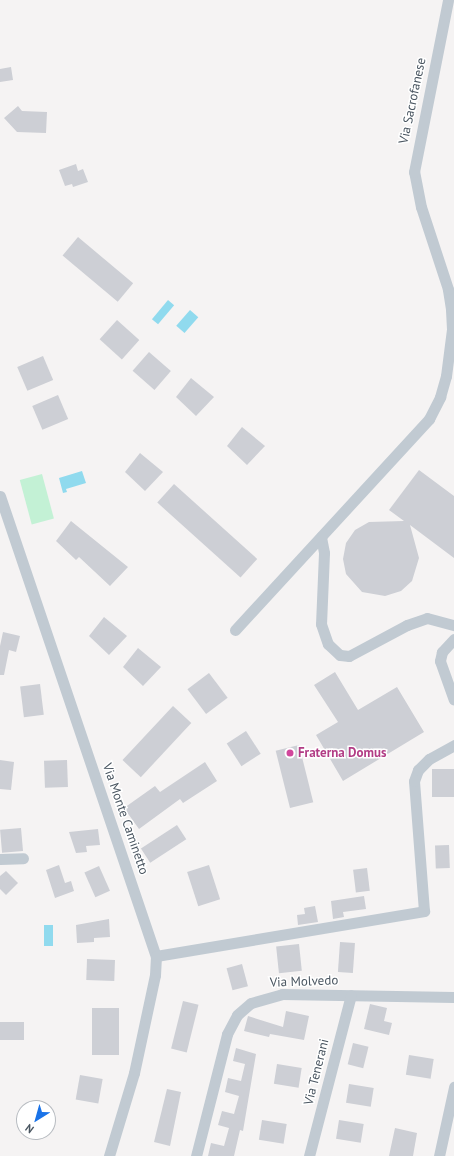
<!DOCTYPE html>
<style>
body{margin:0}
#map{position:relative;width:454px;height:1156px;overflow:hidden;background:#f5f3f3;font-family:"PT Sans",sans-serif}
div>[style]{position:absolute}
.green>*{inset:0;background:#c3f1d5;transform-origin:0 0}
.water>*{inset:0;background:#90daee;transform-origin:0 0}
.building>*{inset:0;background:#cdcfd5;transform-origin:0 0}
.street>*{height:11px;margin:-5.5px;padding:0 5.5px;transform-origin:5.5px;border-radius:5.5px;background:#c1cad2}
.dots>*{width:11px;height:11px;translate:-50% -50%;box-sizing:border-box;border:2px solid #fff;border-radius:50%}
span{translate:-50% -50%;white-space:nowrap;text-align:center;line-height:1.15;-webkit-text-stroke:3px #fff;paint-order:stroke}
.street-label{font-size:13px;color:#4a5661}
.hotel-label{font-size:13px;color:#b23c85;font-weight:700}
.left{translate:0 -50%;text-align:left}
.north{position:absolute;left:16px;top:1100px;width:40px;height:40px;box-sizing:border-box;background:#fff;border:1px solid #b7bbc0;border-radius:50%;rotate:217deg;font-size:11px;font-weight:700;line-height:16px;text-align:center;color:#4a5661}
.north::after{content:'';display:block;margin:auto;width:14px;height:18px;background:#1a73e8;clip-path:polygon(50% 0,100% 100%,50% 72%,0 100%)}
</style>
<div id="map">
<div class="green">
<div style="left:42px;top:474px;width:46px;height:23px;rotate:75deg"></div>
</div>
<div class="water">
<div style="left:168px;top:300px;width:8px;height:25px;rotate:40deg"></div>
<div style="left:190px;top:310px;width:11px;height:21px;rotate:41deg"></div>
<div style="clip-path:polygon(82px 471px,86px 483px,66px 489px,67px 492px,63px 493px,59px 478px)"></div>
<div style="left:44px;top:925px;width:9px;height:21px"></div>
</div>
<div class="building">
<div style="clip-path:polygon(11px 67px,13px 80px,0 82px,0 69px)"></div>
<div style="clip-path:polygon(18px 106px,22px 111px,47px 112px,46px 133px,17px 132px,4px 118px)"></div>
<div style="clip-path:polygon(76px 164px,78px 171px,83px 169px,88px 182px,73px 187px,72px 184px,65px 186px,59px 170px)"></div>
<div style="left:78px;top:237px;width:72px;height:24px;rotate:40deg"></div>
<div style="left:117px;top:320px;width:30px;height:26px;rotate:42deg"></div>
<div style="left:149px;top:352px;width:29px;height:25px;rotate:41deg"></div>
<div style="left:43px;top:356px;width:26px;height:28px;rotate:67deg"></div>
<div style="clip-path:polygon(191px 378px,214px 397px,196px 416px,176px 397px)"></div>
<div style="left:58px;top:395px;width:26px;height:28px;rotate:67deg"></div>
<div style="clip-path:polygon(242px 427px,265px 446px,247px 465px,227px 446px)"></div>
<div style="clip-path:polygon(140px 453px,163px 472px,145px 491px,125px 472px)"></div>
<div style="clip-path:polygon(419px 470px,454px 496px,454px 558px,410px 525px,419px 558px,412px 581px,401px 591px,385px 596px,362px 592px,346px 574px,343px 559px,346px 543px,355px 530px,369px 522px,404px 521px,389px 510px)"></div>
<div style="left:174px;top:484px;width:112px;height:25px;rotate:42deg"></div>
<div style="clip-path:polygon(71px 521px,128px 567px,110px 586px,79px 557px,76px 560px,56px 541px)"></div>
<div style="clip-path:polygon(104px 617px,127px 636px,109px 655px,89px 636px)"></div>
<div style="clip-path:polygon(3px 632px,20px 636px,16px 652px,9px 650px,4px 675px,0 675px,0 646px)"></div>
<div style="clip-path:polygon(138px 648px,161px 667px,143px 686px,123px 667px)"></div>
<div style="clip-path:polygon(335px 672px,358px 710px,397px 687px,424px 732px,343px 781px,316px 735px,338px 722px,314px 685px)"></div>
<div style="left:209px;top:673px;width:31px;height:27px;rotate:53deg"></div>
<div style="left:40px;top:684px;width:31px;height:20px;rotate:83deg"></div>
<div style="left:173px;top:706px;width:25px;height:74px;rotate:43deg"></div>
<div style="left:246px;top:731px;width:27px;height:23px;rotate:57deg"></div>
<div style="left:299px;top:745px;width:59px;height:24px;rotate:76deg"></div>
<div style="clip-path:polygon(0 760px,14px 762px,11px 790px,0 789px)"></div>
<div style="left:67px;top:760px;width:27px;height:23px;rotate:88deg"></div>
<div style="clip-path:polygon(205px 762px,217px 781px,183px 803px,180px 799px,139px 829px,124px 808px,155px 786px,160px 792px)"></div>
<div style="left:454px;top:769px;width:28px;height:22px;rotate:90deg"></div>
<div style="left:177px;top:825px;width:17px;height:43px;rotate:57deg"></div>
<div style="left:21px;top:828px;width:23px;height:21px;rotate:85deg"></div>
<div style="clip-path:polygon(98px 829px,100px 845px,86px 846px,87px 852px,76px 853px,69px 832px)"></div>
<div style="left:449px;top:845px;width:23px;height:14px;rotate:88deg"></div>
<div style="clip-path:polygon(59px 865px,65px 883px,71px 881px,74px 891px,55px 898px,46px 870px)"></div>
<div style="left:209px;top:865px;width:36px;height:23px;rotate:72deg"></div>
<div style="left:99px;top:866px;width:27px;height:16px;rotate:66deg"></div>
<div style="left:367px;top:868px;width:23px;height:14px;rotate:83deg"></div>
<div style="clip-path:polygon(6px 871px,18px 883px,6px 895px,0 889px,0 876px)"></div>
<div style="clip-path:polygon(364px 896px,366px 909px,343px 912px,344px 917px,333px 919px,331px 901px)"></div>
<div style="clip-path:polygon(315px 906px,318px 922px,298px 925px,297px 915px,305px 914px,304px 908px)"></div>
<div style="clip-path:polygon(109px 919px,110px 937px,94px 938px,94px 942px,77px 943px,76px 925px)"></div>
<div style="left:340px;top:942px;width:15px;height:30px;rotate:4deg"></div>
<div style="left:299px;top:944px;width:27px;height:23px;rotate:84deg"></div>
<div style="left:87px;top:959px;width:28px;height:21px;rotate:2deg"></div>
<div style="left:242px;top:964px;width:23px;height:16px;rotate:75deg"></div>
<div style="left:183px;top:1001px;width:16px;height:49px;rotate:14deg"></div>
<div style="clip-path:polygon(370px 1004px,387px 1008px,384px 1021px,392px 1023px,389px 1035px,364px 1029px)"></div>
<div style="left:92px;top:1008px;width:27px;height:47px"></div>
<div style="clip-path:polygon(286px 1011px,309px 1016px,304px 1040px,270px 1034px,269px 1037px,244px 1031px,248px 1016px,283px 1027px)"></div>
<div style="left:0;top:1022px;width:24px;height:18px"></div>
<div style="left:353px;top:1043px;width:16px;height:22px;rotate:14deg"></div>
<div style="clip-path:polygon(236px 1048px,256px 1054px,243px 1131px,240px 1130px,234px 1156px,208px 1156px,211px 1143px,224px 1146px,229px 1128px,218px 1125px,222px 1111px,234px 1114px,239px 1096px,225px 1092px,228px 1078px,241px 1081px,245px 1064px,233px 1061px)"></div>
<div style="left:409px;top:1055px;width:25px;height:20px;rotate:9deg"></div>
<div style="left:277px;top:1064px;width:25px;height:20px;rotate:9deg"></div>
<div style="left:80px;top:1075px;width:23px;height:25px;rotate:10deg"></div>
<div style="left:349px;top:1084px;width:25px;height:19px;rotate:9deg"></div>
<div style="clip-path:polygon(167px 1089px,181px 1092px,170px 1146px,154px 1142px)"></div>
<div style="left:262px;top:1120px;width:25px;height:20px;rotate:9deg"></div>
<div style="left:339px;top:1120px;width:25px;height:19px;rotate:9deg"></div>
<div style="clip-path:polygon(395px 1128px,417px 1133px,413px 1156px,389px 1156px)"></div>
</div>
<div class="street">
<div style="left:0;top:496px;width:486px;rotate:71.3deg"></div>
<div style="left:156px;top:956px;width:19px;rotate:93deg"></div>
<div style="left:155px;top:975px;width:100px;rotate:102.1deg"></div>
<div style="left:134px;top:1073px;width:87px;rotate:106.8deg"></div>
<div style="left:321px;top:537px;width:16px;rotate:79deg"></div>
<div style="left:324px;top:553px;width:71px;rotate:92.4deg"></div>
<div style="left:321px;top:624px;width:21px;rotate:71deg"></div>
<div style="left:328px;top:644px;width:16px;rotate:43deg"></div>
<div style="left:340px;top:655px;width:9px;rotate:6deg"></div>
<div style="left:349px;top:656px;width:66px;rotate:-28.1deg"></div>
<div style="left:407px;top:625px;width:21px;rotate:-19deg"></div>
<div style="left:427px;top:618px;width:28px;rotate:15deg"></div>
<div style="left:235px;top:630px;width:287px;rotate:-47.4deg"></div>
<div style="left:429px;top:419px;width:25px;rotate:-63deg"></div>
<div style="left:440px;top:397px;width:22px;rotate:-74deg"></div>
<div style="left:446px;top:376px;width:47px;rotate:-82.7deg"></div>
<div style="left:452px;top:329px;width:20px;rotate:-93deg"></div>
<div style="left:451px;top:309px;width:20px;rotate:-99deg"></div>
<div style="left:448px;top:289px;width:86px;rotate:-108.2deg"></div>
<div style="left:421px;top:207px;width:36px;rotate:-101deg"></div>
<div style="left:414px;top:172px;width:175px;rotate:-78.8deg"></div>
<div style="left:454px;top:639px;width:18px;rotate:133deg"></div>
<div style="left:442px;top:652px;width:9px;rotate:103deg"></div>
<div style="left:440px;top:661px;width:41px;rotate:70.3deg"></div>
<div style="left:0;top:859px;width:23px;rotate:-2deg"></div>
<div style="left:156px;top:956px;width:272px;rotate:-9.5deg"></div>
<div style="left:424px;top:911px;width:130px;rotate:-94.4deg"></div>
<div style="left:414px;top:781px;width:12px;rotate:-70deg"></div>
<div style="left:418px;top:770px;width:16px;rotate:-45deg"></div>
<div style="left:429px;top:759px;width:29px;rotate:-29deg"></div>
<div style="left:196px;top:1156px;width:126px;rotate:-75.7deg"></div>
<div style="left:227px;top:1034px;width:21px;rotate:-62deg"></div>
<div style="left:237px;top:1015px;width:18px;rotate:-41deg"></div>
<div style="left:251px;top:1003px;width:32px;rotate:-16deg"></div>
<div style="left:282px;top:994px;width:172px;rotate:1deg"></div>
<div style="left:309px;top:1156px;width:166px;rotate:-75.4deg"></div>
<div style="left:439px;top:1156px;width:71px;rotate:-77.7deg"></div>
</div>
<div class="dots">
<div style="left:290px;top:753px;background:#d1479c"></div>
</div>
<div class="street-label">
<span style="left:413px;top:101px;rotate:-78deg">Via Sacrofanese</span>
<span style="left:125px;top:819px;rotate:71deg">Via Monte Caminetto</span>
<span style="left:304px;top:982px;rotate:-2deg">Via Molvedo</span>
<span style="left:317px;top:1072px;rotate:-76deg">Via Tenerani</span>
</div>
<div class="hotel-label">
<span class="left" style="left:298px;top:753px">Fraterna Domus</span>
</div>
<div class="north">N</div>
</div>
